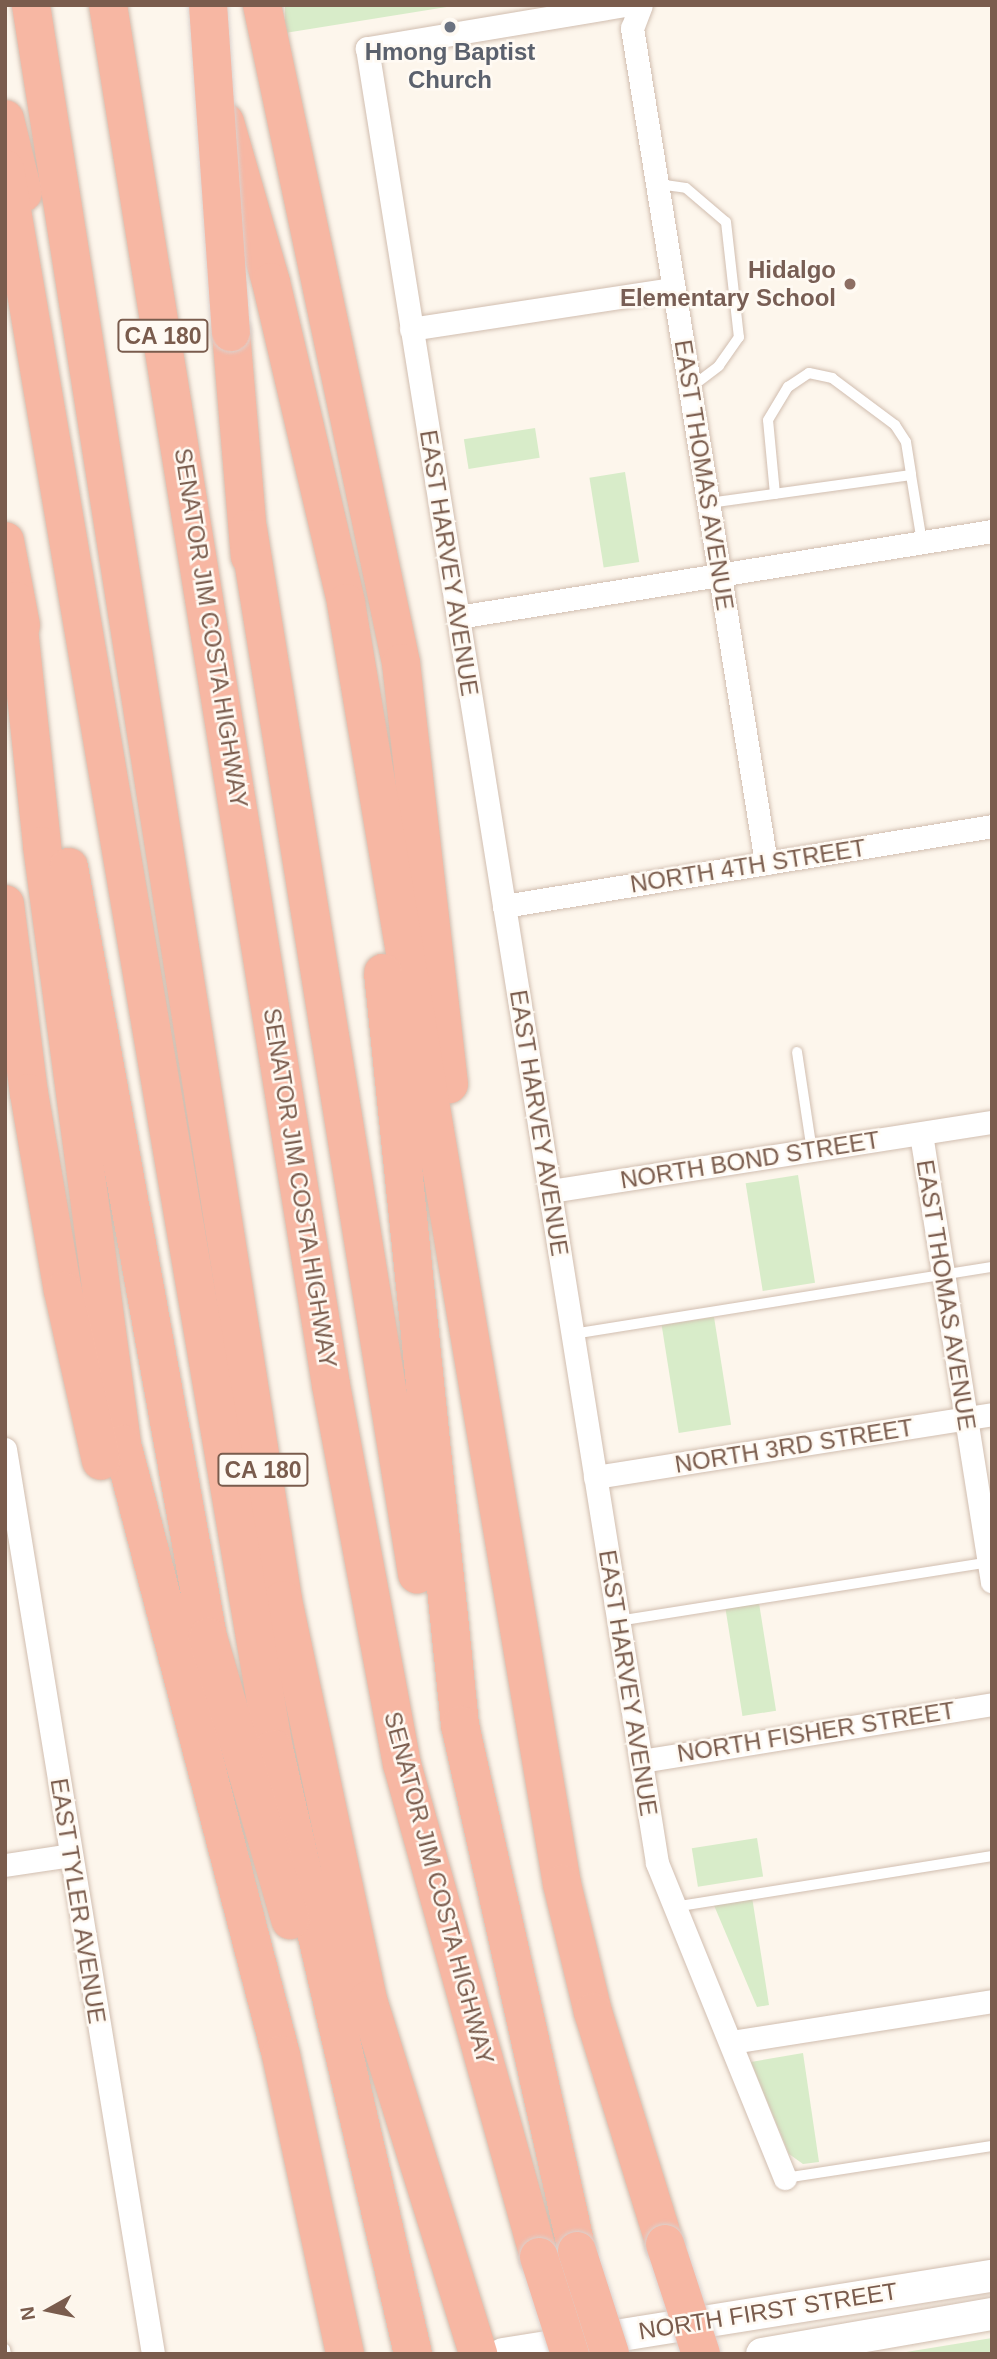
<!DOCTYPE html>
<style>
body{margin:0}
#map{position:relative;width:997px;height:2359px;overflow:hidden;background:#fdf6ec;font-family:Arial,sans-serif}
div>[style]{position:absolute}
.green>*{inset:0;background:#d8ecc9;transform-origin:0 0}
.roads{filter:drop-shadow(0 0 2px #d1beb0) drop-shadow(0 0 2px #d1beb0)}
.lane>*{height:10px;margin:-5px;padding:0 5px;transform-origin:5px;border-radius:5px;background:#fff}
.street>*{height:23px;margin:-11.5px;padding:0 11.5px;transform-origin:11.5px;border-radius:11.5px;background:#fff}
.secondary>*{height:32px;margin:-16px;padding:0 16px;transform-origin:16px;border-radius:16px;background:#fff}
.highway>*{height:38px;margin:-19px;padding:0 19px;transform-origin:19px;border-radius:19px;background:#f7b7a3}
.bridges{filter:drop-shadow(0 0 2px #dad1cd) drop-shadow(0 0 2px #dad1cd)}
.highway-bridge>*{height:38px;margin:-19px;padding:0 19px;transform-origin:19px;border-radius:19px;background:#f7b7a3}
.dots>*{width:19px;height:19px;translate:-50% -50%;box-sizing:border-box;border:4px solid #fffaf3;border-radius:50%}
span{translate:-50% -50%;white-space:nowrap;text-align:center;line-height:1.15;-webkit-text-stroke:5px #fffaf3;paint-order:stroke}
.shield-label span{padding:2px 5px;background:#fffaf3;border:2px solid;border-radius:5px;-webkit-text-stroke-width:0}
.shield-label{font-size:23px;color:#7a5c4d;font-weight:700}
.worship-label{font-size:24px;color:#5b616d;font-weight:700}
.education-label{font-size:24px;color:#785e54;font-weight:700}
.right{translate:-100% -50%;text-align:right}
.street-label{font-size:24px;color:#7a5c4d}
.frame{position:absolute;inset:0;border:7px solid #7a5c4d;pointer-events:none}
.north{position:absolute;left:14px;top:2275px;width:70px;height:70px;-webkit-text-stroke:5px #fffaf3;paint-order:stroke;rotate:261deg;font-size:19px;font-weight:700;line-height:28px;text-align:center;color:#7a5c4d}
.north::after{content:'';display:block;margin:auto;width:24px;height:32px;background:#7a5c4d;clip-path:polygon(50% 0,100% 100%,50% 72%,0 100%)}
</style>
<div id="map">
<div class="green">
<div style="clip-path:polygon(285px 5px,459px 5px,285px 33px)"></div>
<div style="left:535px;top:428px;width:30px;height:72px;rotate:81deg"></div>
<div style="left:625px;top:472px;width:91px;height:36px;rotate:81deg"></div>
<div style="left:798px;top:1175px;width:109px;height:53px;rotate:81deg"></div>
<div style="left:714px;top:1317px;width:109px;height:53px;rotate:81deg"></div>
<div style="left:759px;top:1603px;width:109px;height:34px;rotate:81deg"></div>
<div style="left:757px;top:1838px;width:39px;height:66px;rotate:81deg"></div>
<div style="clip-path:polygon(752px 1897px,769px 2005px,757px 2007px,713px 1903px)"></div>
<div style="clip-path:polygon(803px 2053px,819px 2162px,803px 2164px,789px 2154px,751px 2062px)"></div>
<div style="clip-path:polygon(992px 2338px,992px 2354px,894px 2354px)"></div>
</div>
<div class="roads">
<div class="lane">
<div style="left:658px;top:184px;width:28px;rotate:8deg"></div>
<div style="left:686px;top:188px;width:52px;rotate:40.4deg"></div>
<div style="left:726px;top:222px;width:116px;rotate:83.6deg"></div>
<div style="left:739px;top:337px;width:35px;rotate:125deg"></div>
<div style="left:719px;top:366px;width:36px;rotate:143deg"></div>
<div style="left:775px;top:494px;width:74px;rotate:-95.4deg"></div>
<div style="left:768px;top:420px;width:39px;rotate:-59deg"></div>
<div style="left:788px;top:387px;width:25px;rotate:-34deg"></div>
<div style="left:809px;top:373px;width:24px;rotate:12deg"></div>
<div style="left:832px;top:378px;width:79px;rotate:36.7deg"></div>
<div style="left:895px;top:425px;width:20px;rotate:57deg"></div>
<div style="left:906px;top:442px;width:33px;rotate:81deg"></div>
<div style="left:709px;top:503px;width:204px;rotate:-7.9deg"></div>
<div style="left:911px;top:475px;width:68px;rotate:80.7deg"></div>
<div style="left:797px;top:1052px;width:100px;rotate:81.4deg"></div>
<div style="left:573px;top:1334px;width:424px;rotate:-9.1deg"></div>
<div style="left:618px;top:1621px;width:376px;rotate:-9deg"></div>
<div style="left:674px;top:1907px;width:322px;rotate:-9.1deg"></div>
<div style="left:785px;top:2178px;width:209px;rotate:-8.8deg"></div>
<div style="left:5px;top:2349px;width:5px;rotate:79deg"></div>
</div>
<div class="street">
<div style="left:625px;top:5px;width:262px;rotate:170.5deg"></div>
<div style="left:367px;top:48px;width:1838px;rotate:80.92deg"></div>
<div style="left:657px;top:1863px;width:340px;rotate:67.9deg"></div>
<div style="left:641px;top:5px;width:25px;rotate:111deg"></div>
<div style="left:632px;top:28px;width:846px;rotate:80.88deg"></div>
<div style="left:411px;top:329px;width:265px;rotate:-8.7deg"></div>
<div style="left:458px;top:617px;width:541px;rotate:-9.15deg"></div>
<div style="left:504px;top:906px;width:495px;rotate:-9.3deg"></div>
<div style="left:921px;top:1134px;width:453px;rotate:81deg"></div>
<div style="left:550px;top:1191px;width:447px;rotate:-8.9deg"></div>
<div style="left:5px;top:1449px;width:917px;rotate:80.71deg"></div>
<div style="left:595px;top:1477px;width:402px;rotate:-9deg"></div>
<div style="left:641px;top:1761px;width:356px;rotate:-9.2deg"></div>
<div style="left:5px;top:1865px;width:66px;rotate:-8.7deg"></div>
<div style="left:731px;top:2042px;width:264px;rotate:-8.9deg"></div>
</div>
<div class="secondary">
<div style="left:503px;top:2354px;width:495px;rotate:-9.1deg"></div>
<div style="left:762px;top:2354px;width:233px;rotate:-9.9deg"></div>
</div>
<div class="highway">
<div style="left:31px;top:5px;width:1615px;rotate:81.02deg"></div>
<div style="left:283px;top:1600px;width:409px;rotate:78deg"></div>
<div style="left:368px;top:2000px;width:371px;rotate:72.7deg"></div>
<div style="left:108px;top:5px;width:1398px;rotate:80.82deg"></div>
<div style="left:331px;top:1385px;width:386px;rotate:79.4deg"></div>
<div style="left:402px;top:1764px;width:512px;rotate:74.47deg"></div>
<div style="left:262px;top:5px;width:673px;rotate:78.07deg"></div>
<div style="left:401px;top:663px;width:424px;rotate:83.5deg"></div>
<div style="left:5px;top:119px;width:76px;rotate:76.3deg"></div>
<div style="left:225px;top:122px;width:166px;rotate:74deg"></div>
<div style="left:271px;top:282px;width:330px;rotate:76.8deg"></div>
<div style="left:346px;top:603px;width:1299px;rotate:80.43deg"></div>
<div style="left:562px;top:1884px;width:132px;rotate:76.4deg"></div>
<div style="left:593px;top:2012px;width:243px;rotate:72.8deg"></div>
<div style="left:5px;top:169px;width:1603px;rotate:80.34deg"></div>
<div style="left:274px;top:1749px;width:621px;rotate:77.06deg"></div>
<div style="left:231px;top:332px;width:225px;rotate:85.2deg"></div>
<div style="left:248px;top:529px;width:1059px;rotate:80.81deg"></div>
<div style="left:5px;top:541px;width:86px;rotate:79.3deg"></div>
<div style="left:16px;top:601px;width:246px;rotate:83.9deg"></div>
<div style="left:42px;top:846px;width:603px;rotate:82.38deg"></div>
<div style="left:122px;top:1444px;width:631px;rotate:75.41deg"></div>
<div style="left:281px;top:2055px;width:306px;rotate:77.9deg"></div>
<div style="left:69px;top:867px;width:782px;rotate:79.77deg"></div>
<div style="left:208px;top:1637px;width:295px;rotate:73.8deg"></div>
<div style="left:5px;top:904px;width:191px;rotate:82.8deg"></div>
<div style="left:29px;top:1093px;width:201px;rotate:80.3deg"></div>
<div style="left:63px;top:1291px;width:174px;rotate:77.4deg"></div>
<div style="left:383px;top:973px;width:756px;rotate:84.15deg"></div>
<div style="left:460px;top:1725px;width:539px;rotate:77.46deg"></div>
</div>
</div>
<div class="bridges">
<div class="highway-bridge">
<div style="left:208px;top:5px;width:328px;rotate:86deg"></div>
<div style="left:665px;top:2244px;width:116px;rotate:71.9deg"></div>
<div style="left:577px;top:2251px;width:108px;rotate:72.2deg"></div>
<div style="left:539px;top:2257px;width:102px;rotate:72.3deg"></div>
</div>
</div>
<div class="dots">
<div style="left:450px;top:27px;background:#6b7280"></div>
<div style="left:850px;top:284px;background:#8d6e63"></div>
</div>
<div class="shield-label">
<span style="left:163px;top:336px">CA 180</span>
<span style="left:263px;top:1470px">CA 180</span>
</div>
<div class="worship-label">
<span style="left:450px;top:66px">Hmong Baptist<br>Church</span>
</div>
<div class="education-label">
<span class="right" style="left:836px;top:284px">Hidalgo<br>Elementary School</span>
</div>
<div class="street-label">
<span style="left:704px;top:475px;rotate:81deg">EAST THOMAS AVENUE</span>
<span style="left:449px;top:563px;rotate:81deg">EAST HARVEY AVENUE</span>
<span style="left:211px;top:628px;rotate:81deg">SENATOR JIM COSTA HIGHWAY</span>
<span style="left:748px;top:866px;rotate:-9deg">NORTH 4TH STREET</span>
<span style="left:539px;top:1123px;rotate:81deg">EAST HARVEY AVENUE</span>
<span style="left:750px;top:1160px;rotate:-9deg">NORTH BOND STREET</span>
<span style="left:300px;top:1188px;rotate:81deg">SENATOR JIM COSTA HIGHWAY</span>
<span style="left:946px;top:1295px;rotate:81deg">EAST THOMAS AVENUE</span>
<span style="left:794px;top:1446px;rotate:-9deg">NORTH 3RD STREET</span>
<span style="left:628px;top:1683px;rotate:81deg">EAST HARVEY AVENUE</span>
<span style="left:816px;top:1732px;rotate:-9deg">NORTH FISHER STREET</span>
<span style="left:439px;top:1888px;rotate:75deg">SENATOR JIM COSTA HIGHWAY</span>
<span style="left:78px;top:1901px;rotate:81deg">EAST TYLER AVENUE</span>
<span style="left:768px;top:2311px;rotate:-9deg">NORTH FIRST STREET</span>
</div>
<div class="frame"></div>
<div class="north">N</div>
</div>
